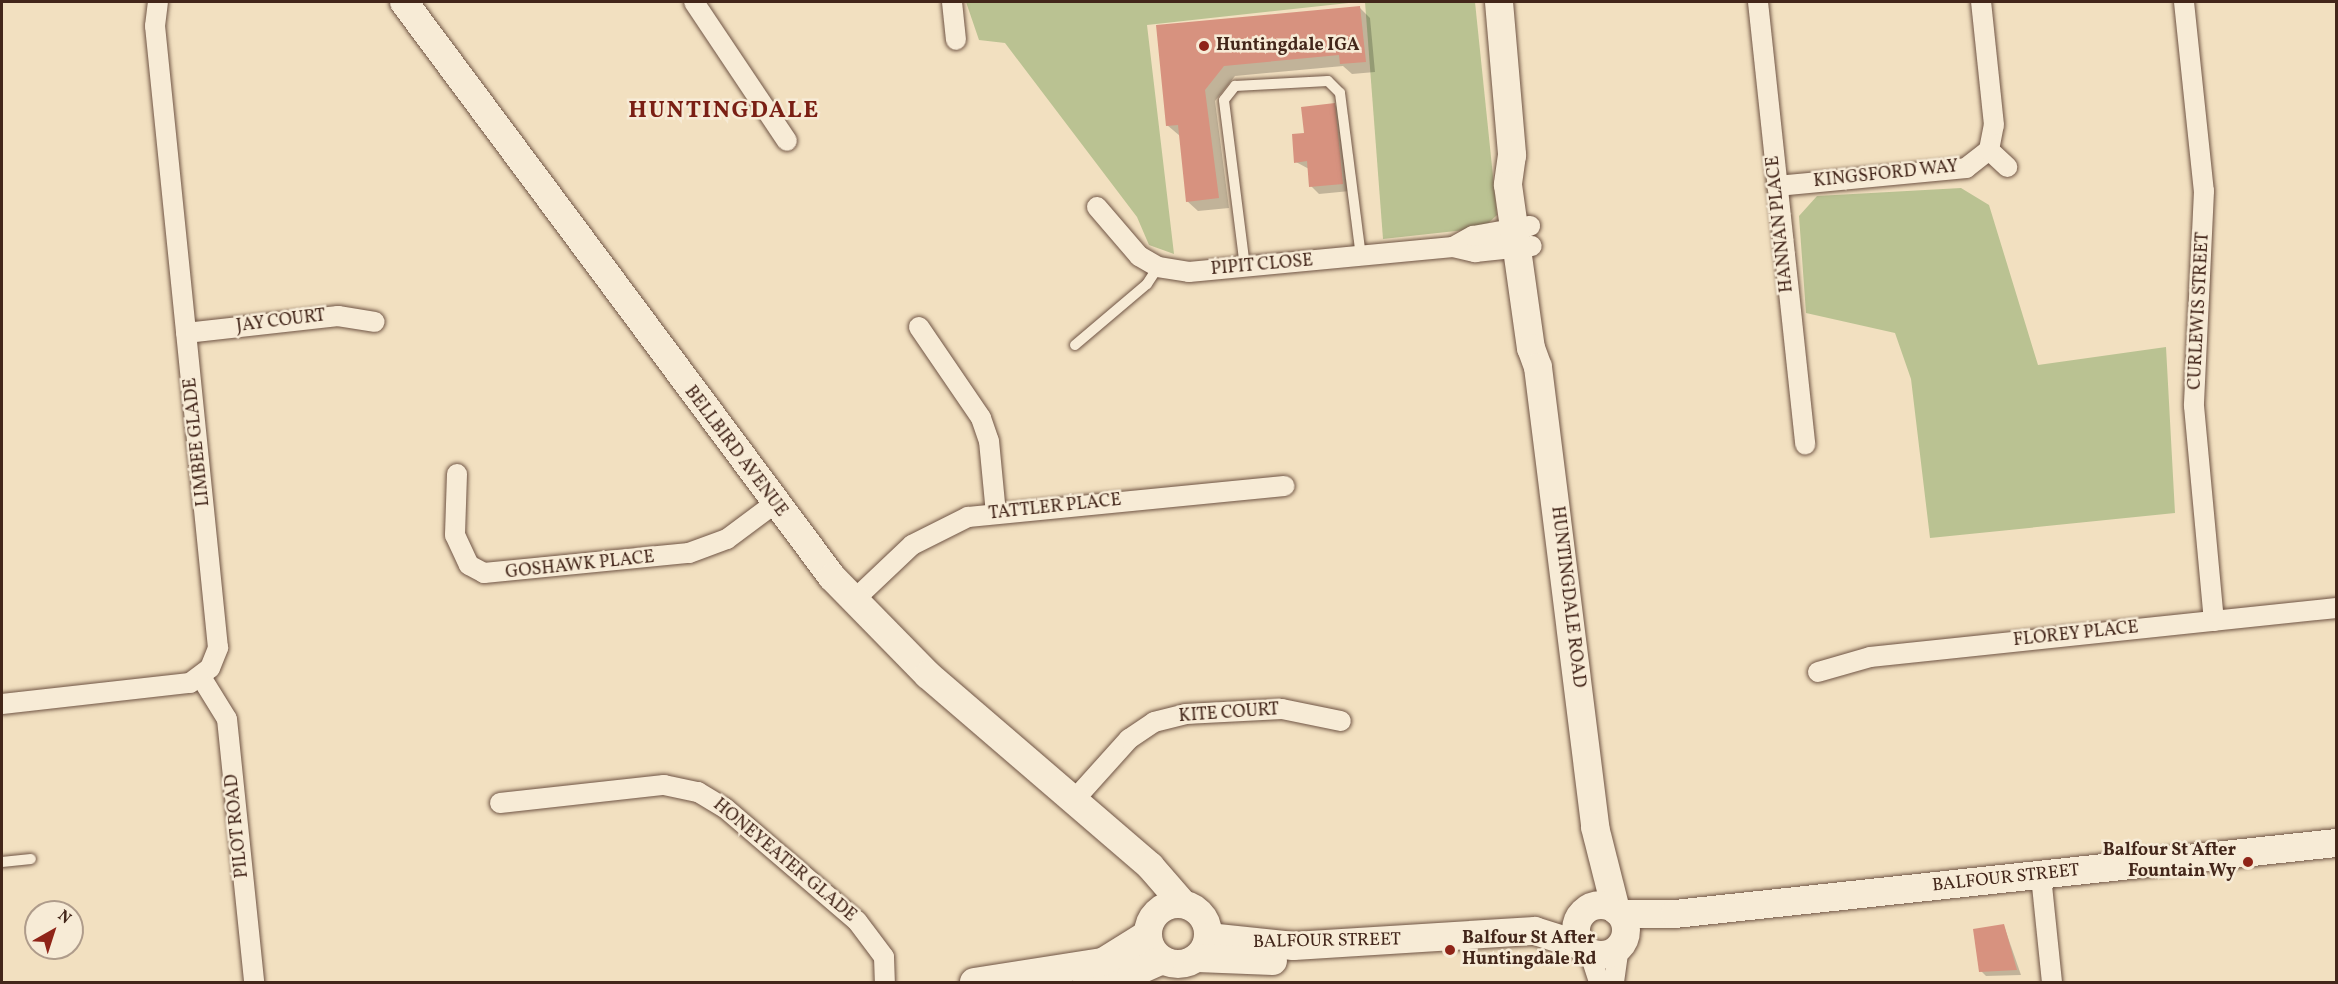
<!DOCTYPE html>
<style>
body{margin:0}
#map{position:relative;width:2338px;height:984px;overflow:hidden;background:#f2e0c0;font-family:Vollkorn,serif}
div>[style]{position:absolute}
.green>*{inset:0;background:#bac292}
.shadow>*{inset:0;background:#0003}
.building>*{inset:0;background:#d7927f}
.roads{filter:drop-shadow(0 0 2px #6f5444) drop-shadow(0 0 2px #6f5444)}
.lane>*{height:10px;margin:-5px;padding:0 5px;transform-origin:5px;border-radius:5px;background:#f7ebd6}
.street>*{height:20px;margin:-10px;padding:0 10px;transform-origin:10px;border-radius:10px;background:#f7ebd6}
.secondary>*{height:28px;margin:-14px;padding:0 14px;transform-origin:14px;border-radius:14px;background:#f7ebd6}
.secondary>.ring{margin:-14px;padding:0;box-sizing:content-box;background:none;border:28px solid #f7ebd6;border-radius:50%}
.dots>*{width:16px;height:16px;translate:-50% -50%;box-sizing:border-box;border:3px solid #f7ebd6;border-radius:50%}
span{translate:-50% -50%;white-space:nowrap;text-align:center;line-height:1.15;-webkit-text-stroke:5px #f7ebd6;paint-order:stroke}
.poi-label{font-size:18px;color:#43261a;font-weight:700}
.left{translate:0 -50%;text-align:left}
.right{translate:-100% -50%;text-align:right}
.street-label{font-size:18px;color:#43261a}
.district-label{font-size:24px;color:#7a1f14;font-weight:700;letter-spacing:1.5px}
.frame{position:absolute;inset:0;border:3px solid #43261a;pointer-events:none}
.north{position:absolute;left:24px;top:900px;width:60px;height:60px;box-sizing:border-box;background:#f7ebd6;border:2px solid #af9c8b;border-radius:50%;rotate:39deg;font-size:16px;font-weight:700;line-height:24px;text-align:center;color:#43261a}
.north::after{content:'';display:block;margin:auto;width:21px;height:27px;background:#8f2418;clip-path:polygon(50% 0,100% 100%,50% 72%,0 100%)}
</style>
<div id="map">
<div class="green">
<div style="clip-path:polygon(966px 2px,1358px 2px,1147px 25px,1174px 254px,1149px 245px,1137px 217px,1005px 43px,979px 40px)"></div>
<div style="clip-path:polygon(1365px 2px,1475px 2px,1497px 215px,1483px 228px,1383px 239px)"></div>
<div style="clip-path:polygon(1961px 188px,1989px 205px,2038px 365px,2166px 347px,2175px 513px,1930px 538px,1911px 379px,1895px 333px,1806px 313px,1799px 216px,1817px 196px)"></div>
</div>
<div class="shadow">
<div style="clip-path:polygon(1359px 7px,1370px 18px,1375px 72px,1352px 74px,1343px 66px,1235px 76px,1215px 101px,1229px 208px,1198px 211px,1187px 201px,1180px 136px,1167px 125px,1158px 26px)"></div>
<div style="clip-path:polygon(1335px 105px,1343px 113px,1350px 191px,1319px 194px,1311px 186px,1309px 169px,1296px 162px,1306px 135px)"></div>
<div style="clip-path:polygon(2004px 926px,2021px 975px,1986px 976px,1981px 971px)"></div>
</div>
<div class="building">
<div style="clip-path:polygon(1360px 6px,1366px 62px,1340px 64px,1339px 55px,1224px 66px,1205px 90px,1219px 198px,1186px 202px,1178px 125px,1166px 126px,1156px 25px)"></div>
<div style="clip-path:polygon(1335px 103px,1343px 184px,1309px 187px,1307px 161px,1294px 163px,1292px 134px,1304px 133px,1301px 107px)"></div>
<div style="clip-path:polygon(2004px 924px,2017px 970px,1979px 972px,1973px 929px)"></div>
</div>
<div class="roads">
<div class="lane">
<div style="left:1245px;top:267px;width:168px;rotate:-97.2deg"></div>
<div style="left:1224px;top:100px;width:18px;rotate:-52deg"></div>
<div style="left:1235px;top:86px;width:93px;rotate:-3.1deg"></div>
<div style="left:1328px;top:81px;width:17px;rotate:45deg"></div>
<div style="left:1340px;top:93px;width:165px;rotate:82.7deg"></div>
<div style="left:1075px;top:345px;width:94px;rotate:-40.3deg"></div>
<div style="left:1147px;top:284px;width:20px;rotate:-57deg"></div>
<div style="left:2px;top:862px;width:29px;rotate:-6deg"></div>
</div>
<div class="street">
<div style="left:694px;top:2px;width:167px;rotate:56.2deg"></div>
<div style="left:952px;top:2px;width:38px;rotate:84deg"></div>
<div style="left:1758px;top:2px;width:445px;rotate:83.9deg"></div>
<div style="left:2184px;top:2px;width:190px;rotate:84deg"></div>
<div style="left:2204px;top:191px;width:215px;rotate:92.7deg"></div>
<div style="left:2194px;top:406px;width:216px;rotate:84.7deg"></div>
<div style="left:1989px;top:150px;width:25px;rotate:43deg"></div>
<div style="left:1777px;top:186px;width:190px;rotate:-5.4deg"></div>
<div style="left:1966px;top:168px;width:29px;rotate:-38deg"></div>
<div style="left:1989px;top:150px;width:25px;rotate:-79deg"></div>
<div style="left:1994px;top:125px;width:124px;rotate:-96deg"></div>
<div style="left:1097px;top:207px;width:65px;rotate:49.4deg"></div>
<div style="left:1139px;top:256px;width:22px;rotate:30deg"></div>
<div style="left:1158px;top:267px;width:31px;rotate:9deg"></div>
<div style="left:1189px;top:272px;width:265px;rotate:-5.4deg"></div>
<div style="left:1453px;top:247px;width:23px;rotate:13deg"></div>
<div style="left:1475px;top:252px;width:57px;rotate:-6deg"></div>
<div style="left:1453px;top:247px;width:23px;rotate:-29deg"></div>
<div style="left:1473px;top:236px;width:58px;rotate:-10deg"></div>
<div style="left:919px;top:327px;width:110px;rotate:55.7deg"></div>
<div style="left:981px;top:418px;width:24px;rotate:71deg"></div>
<div style="left:989px;top:441px;width:73px;rotate:84.5deg"></div>
<div style="left:186px;top:333px;width:153px;rotate:-6.4deg"></div>
<div style="left:338px;top:316px;width:37px;rotate:9deg"></div>
<div style="left:457px;top:474px;width:61px;rotate:91.9deg"></div>
<div style="left:455px;top:535px;width:33px;rotate:65deg"></div>
<div style="left:469px;top:565px;width:17px;rotate:28deg"></div>
<div style="left:484px;top:573px;width:206px;rotate:-5.6deg"></div>
<div style="left:689px;top:553px;width:40px;rotate:-20.2deg"></div>
<div style="left:727px;top:539px;width:59px;rotate:-36.7deg"></div>
<div style="left:854px;top:600px;width:80px;rotate:-43.5deg"></div>
<div style="left:912px;top:545px;width:63px;rotate:-26.6deg"></div>
<div style="left:968px;top:517px;width:318px;rotate:-5.6deg"></div>
<div style="left:1818px;top:672px;width:54px;rotate:-16.1deg"></div>
<div style="left:1870px;top:657px;width:469px;rotate:-6deg"></div>
<div style="left:201px;top:677px;width:49px;rotate:58.2deg"></div>
<div style="left:227px;top:719px;width:264px;rotate:84.1deg"></div>
<div style="left:2px;top:704px;width:189px;rotate:-6.4deg"></div>
<div style="left:190px;top:683px;width:25px;rotate:-37deg"></div>
<div style="left:210px;top:668px;width:22px;rotate:-68deg"></div>
<div style="left:218px;top:648px;width:625px;rotate:-95.78deg"></div>
<div style="left:155px;top:26px;width:24px;rotate:-83deg"></div>
<div style="left:1075px;top:799px;width:81px;rotate:-48deg"></div>
<div style="left:1129px;top:739px;width:30px;rotate:-34deg"></div>
<div style="left:1154px;top:722px;width:32px;rotate:-14deg"></div>
<div style="left:1185px;top:714px;width:97px;rotate:-3deg"></div>
<div style="left:1282px;top:709px;width:60px;rotate:11.5deg"></div>
<div style="left:500px;top:803px;width:165px;rotate:-6.3deg"></div>
<div style="left:664px;top:785px;width:35px;rotate:12deg"></div>
<div style="left:698px;top:792px;width:31px;rotate:31deg"></div>
<div style="left:725px;top:808px;width:174px;rotate:40.6deg"></div>
<div style="left:857px;top:921px;width:45px;rotate:53.1deg"></div>
<div style="left:884px;top:957px;width:25px;rotate:88deg"></div>
<div style="left:2041px;top:876px;width:107px;rotate:84.1deg"></div>
<div style="left:1589px;top:951px;width:33px;rotate:72deg"></div>
<div style="left:1614px;top:982px;width:35px;rotate:-82deg"></div>
</div>
<div class="secondary">
<div style="left:404px;top:2px;width:717px;rotate:53.34deg"></div>
<div style="left:832px;top:577px;width:137px;rotate:45.6deg"></div>
<div style="left:928px;top:675px;width:293px;rotate:40.7deg"></div>
<div style="left:1150px;top:866px;width:50px;rotate:49deg"></div>
<div style="left:1499px;top:2px;width:154px;rotate:85.1deg"></div>
<div style="left:1512px;top:155px;width:30px;rotate:98deg"></div>
<div style="left:1508px;top:185px;width:165px;rotate:82deg"></div>
<div style="left:1531px;top:348px;width:20px;rotate:70deg"></div>
<div style="left:1538px;top:367px;width:464px;rotate:82.9deg"></div>
<div style="left:1595px;top:827px;width:86px;rotate:75.8deg"></div>
<div class="ring" style="left:1148px;top:904px;width:32px;height:32px"></div>
<div class="ring" style="left:1576px;top:905px;width:22px;height:22px"></div>
<div style="left:1621px;top:914px;width:54px"></div>
<div style="left:1675px;top:914px;width:665px;rotate:-6.13deg"></div>
<div style="left:1208px;top:937px;width:86px;rotate:6deg"></div>
<div style="left:1294px;top:946px;width:241px;rotate:-3.6deg"></div>
<div style="left:1535px;top:931px;width:49px;rotate:17.7deg"></div>
<div style="left:1197px;top:958px;width:76px;rotate:2.3deg"></div>
<div style="left:1087px;top:980px;width:44px;rotate:-7.8deg"></div>
<div style="left:1131px;top:974px;width:34px;rotate:-24deg"></div>
<div style="left:974px;top:982px;width:131px;rotate:-8.8deg"></div>
<div style="left:1103px;top:962px;width:53px;rotate:-31.9deg"></div>
</div>
</div>
<div class="dots">
<div style="left:1204px;top:46px;background:#8f2418"></div>
<div style="left:2248px;top:862px;background:#8f2418"></div>
<div style="left:1450px;top:950px;background:#8f2418"></div>
</div>
<div class="poi-label">
<span class="left" style="left:1216px;top:46px">Huntingdale IGA</span>
<span class="right" style="left:2236px;top:862px">Balfour St After<br>Fountain Wy</span>
<span class="left" style="left:1462px;top:950px">Balfour St After<br>Huntingdale Rd</span>
</div>
<div class="street-label">
<span style="left:1886px;top:175px;rotate:-6deg">KINGSFORD WAY</span>
<span style="left:1781px;top:224px;rotate:-96deg">HANNAN PLACE</span>
<span style="left:1262px;top:266px;rotate:-5deg">PIPIT CLOSE</span>
<span style="left:2200px;top:311px;rotate:-87deg">CURLEWIS STREET</span>
<span style="left:281px;top:322px;rotate:-7deg">JAY COURT</span>
<span style="left:198px;top:442px;rotate:-96deg">LIMBEE GLADE</span>
<span style="left:735px;top:452px;rotate:53deg">BELLBIRD AVENUE</span>
<span style="left:1055px;top:508px;rotate:-6deg">TATTLER PLACE</span>
<span style="left:580px;top:566px;rotate:-6deg">GOSHAWK PLACE</span>
<span style="left:1567px;top:597px;rotate:83deg">HUNTINGDALE ROAD</span>
<span style="left:2076px;top:635px;rotate:-6deg">FLOREY PLACE</span>
<span style="left:1229px;top:714px;rotate:-4deg">KITE COURT</span>
<span style="left:238px;top:826px;rotate:-96deg">PILOT ROAD</span>
<span style="left:784px;top:861px;rotate:40deg">HONEYEATER GLADE</span>
<span style="left:2006px;top:879px;rotate:-6deg">BALFOUR STREET</span>
<span style="left:1327px;top:942px;rotate:-1deg">BALFOUR STREET</span>
</div>
<div class="district-label">
<span style="left:724px;top:112px">HUNTINGDALE</span>
</div>
<div class="frame"></div>
<div class="north">N</div>
</div>
